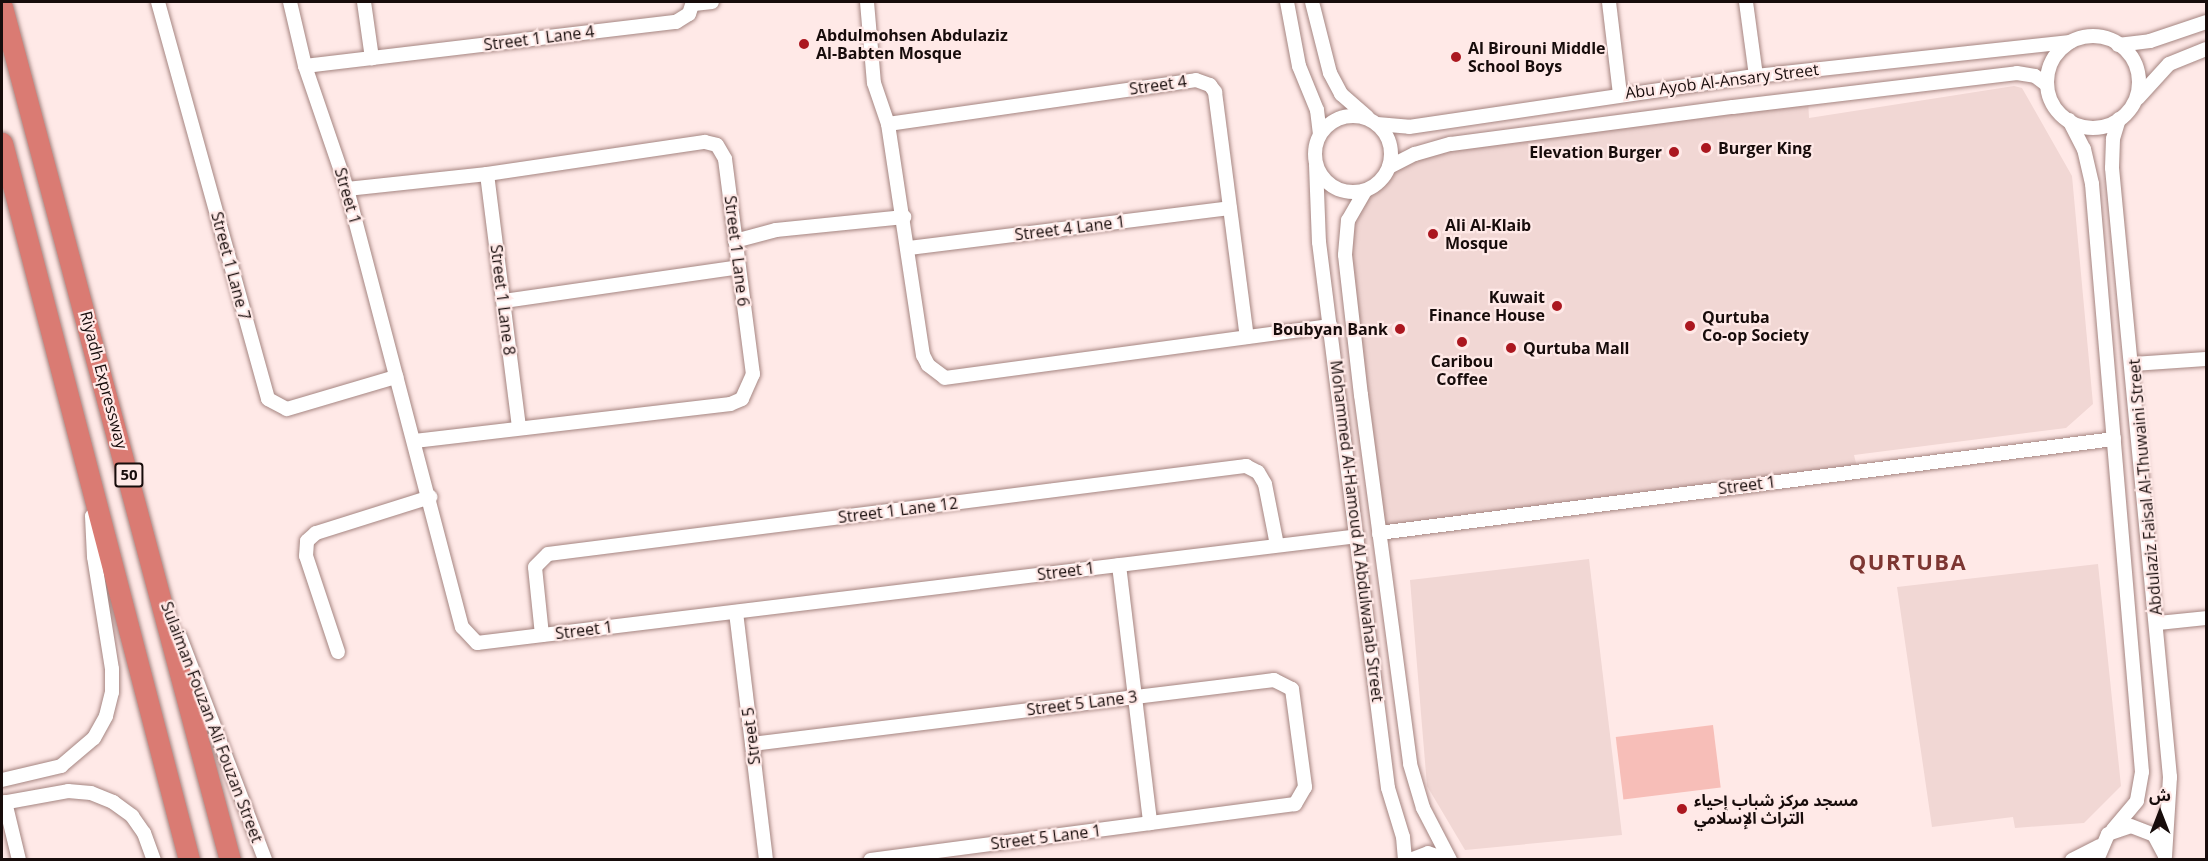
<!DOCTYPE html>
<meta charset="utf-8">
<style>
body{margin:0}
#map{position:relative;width:2208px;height:861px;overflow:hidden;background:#ffe9e7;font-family:"Open Sans","Noto Sans Arabic",sans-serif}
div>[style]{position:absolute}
.built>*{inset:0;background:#f1d7d4}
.green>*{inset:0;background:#f7beb8;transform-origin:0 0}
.roads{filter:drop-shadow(0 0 2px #a58581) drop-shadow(0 0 2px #a58581)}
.minor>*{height:14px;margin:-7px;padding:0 7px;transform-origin:7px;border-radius:7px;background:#fff}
.minor>.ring{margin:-7px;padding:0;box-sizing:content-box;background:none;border:14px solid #fff;border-radius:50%}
.highway>*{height:21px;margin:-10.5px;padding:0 10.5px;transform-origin:10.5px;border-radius:10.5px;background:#da7b73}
.dots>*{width:16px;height:16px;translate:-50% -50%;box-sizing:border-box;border:3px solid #ffe9e7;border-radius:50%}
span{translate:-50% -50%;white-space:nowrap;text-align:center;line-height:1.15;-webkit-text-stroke:4.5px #ffe9e7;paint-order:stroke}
.shield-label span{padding:2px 4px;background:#ffe9e7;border:2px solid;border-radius:4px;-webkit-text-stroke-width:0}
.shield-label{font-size:15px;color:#170c0b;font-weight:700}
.poi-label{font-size:16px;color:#170c0b;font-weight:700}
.left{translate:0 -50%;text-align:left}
.right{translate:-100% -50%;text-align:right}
.street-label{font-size:16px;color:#170c0b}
.district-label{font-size:22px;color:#7d3632;font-weight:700;letter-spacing:1.5px}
.frame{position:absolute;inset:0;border:3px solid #170c0b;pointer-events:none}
.north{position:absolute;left:2130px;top:783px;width:60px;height:60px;-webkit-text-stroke:4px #ffe9e7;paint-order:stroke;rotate:0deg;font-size:16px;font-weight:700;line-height:24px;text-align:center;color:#170c0b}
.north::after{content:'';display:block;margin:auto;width:21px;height:27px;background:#170c0b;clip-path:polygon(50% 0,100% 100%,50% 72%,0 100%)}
</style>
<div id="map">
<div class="built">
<div style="clip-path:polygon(2014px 86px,2022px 88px,2072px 176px,2093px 404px,2066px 428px,1854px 455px,1858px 471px,1379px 533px,1345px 237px,1366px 191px,1377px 184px,1389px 167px,1415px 154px,1808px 98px,1809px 118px)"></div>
<div style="clip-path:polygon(1589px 559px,1622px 835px,1465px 850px,1427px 786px,1410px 580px)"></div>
<div style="clip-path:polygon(2098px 564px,2121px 786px,2084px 823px,2015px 828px,2013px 817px,1932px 827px,1897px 587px)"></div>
</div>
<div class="green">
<div style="left:1713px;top:725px;width:63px;height:98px;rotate:83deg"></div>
</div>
<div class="roads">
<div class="minor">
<div style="left:158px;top:2px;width:412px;rotate:74.5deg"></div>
<div style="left:268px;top:399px;width:21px;rotate:28deg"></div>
<div style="left:287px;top:409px;width:114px;rotate:-16.4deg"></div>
<div style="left:290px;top:2px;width:66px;rotate:76.8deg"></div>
<div style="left:305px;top:66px;width:130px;rotate:71.1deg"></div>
<div style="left:347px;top:189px;width:453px;rotate:75.3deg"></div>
<div style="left:462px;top:627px;width:22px;rotate:47deg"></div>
<div style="left:477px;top:643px;width:887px;rotate:-6.92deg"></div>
<div style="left:364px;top:2px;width:57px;rotate:81.9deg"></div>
<div style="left:867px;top:2px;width:81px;rotate:85.1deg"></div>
<div style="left:874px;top:83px;width:43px;rotate:71.1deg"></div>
<div style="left:888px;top:124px;width:234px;rotate:81.4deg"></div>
<div style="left:923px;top:355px;width:11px;rotate:63deg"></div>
<div style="left:928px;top:365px;width:21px;rotate:37deg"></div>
<div style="left:945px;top:378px;width:389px;rotate:-7.7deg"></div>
<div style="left:1287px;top:2px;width:65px;rotate:79.4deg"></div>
<div style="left:1299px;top:66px;width:48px;rotate:67.8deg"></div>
<div style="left:1317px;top:110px;width:24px;rotate:83deg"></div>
<div style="left:1312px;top:2px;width:73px;rotate:75.8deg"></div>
<div style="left:1330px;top:73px;width:24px;rotate:62deg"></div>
<div style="left:1341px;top:94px;width:35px;rotate:41deg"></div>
<div style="left:1609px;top:2px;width:93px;rotate:83.2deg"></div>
<div style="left:1746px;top:2px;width:75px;rotate:82.3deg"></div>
<div style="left:694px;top:4px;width:18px;rotate:-6deg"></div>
<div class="ring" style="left:2047px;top:36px;width:78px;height:78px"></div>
<div style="left:2118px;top:45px;width:32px;rotate:-7deg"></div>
<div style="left:2150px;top:41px;width:59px;rotate:-18.7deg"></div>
<div style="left:305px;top:66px;width:374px;rotate:-6.8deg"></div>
<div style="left:676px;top:22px;width:15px;rotate:-32deg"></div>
<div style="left:689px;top:14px;width:13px;rotate:-72deg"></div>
<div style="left:2138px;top:98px;width:46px;rotate:-47.6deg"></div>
<div style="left:2169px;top:64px;width:40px;rotate:-22deg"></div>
<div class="ring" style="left:1315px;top:116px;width:62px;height:62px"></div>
<div style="left:2119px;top:119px;width:21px;rotate:107deg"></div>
<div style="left:2113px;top:139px;width:29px;rotate:92deg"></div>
<div style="left:2112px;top:168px;width:612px;rotate:84.56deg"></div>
<div style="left:2170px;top:777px;width:80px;rotate:93.6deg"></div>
<div style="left:2069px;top:120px;width:33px;rotate:63deg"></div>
<div style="left:2084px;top:149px;width:36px;rotate:77deg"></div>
<div style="left:2092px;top:184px;width:590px;rotate:85.14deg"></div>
<div style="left:2142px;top:772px;width:29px;rotate:100deg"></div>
<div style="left:2137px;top:801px;width:38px;rotate:130deg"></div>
<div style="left:888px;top:124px;width:311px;rotate:-8.1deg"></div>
<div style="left:1196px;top:80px;width:15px;rotate:20deg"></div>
<div style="left:1210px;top:85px;width:9px;rotate:54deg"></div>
<div style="left:1215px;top:92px;width:247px;rotate:82.6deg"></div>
<div style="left:1377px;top:124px;width:32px;rotate:5deg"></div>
<div style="left:1409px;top:127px;width:351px;rotate:-8.4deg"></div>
<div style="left:1756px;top:76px;width:316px;rotate:-6.2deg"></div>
<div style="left:1316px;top:165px;width:77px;rotate:87.8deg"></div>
<div style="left:1319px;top:242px;width:550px;rotate:82.8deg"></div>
<div style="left:1388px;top:788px;width:51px;rotate:73deg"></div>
<div style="left:1403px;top:837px;width:23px;rotate:85deg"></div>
<div style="left:1389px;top:167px;width:29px;rotate:-27deg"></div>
<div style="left:1415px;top:154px;width:37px;rotate:-16deg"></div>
<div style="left:1451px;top:144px;width:284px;rotate:-7.5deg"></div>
<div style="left:1733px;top:107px;width:286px;rotate:-6.8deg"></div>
<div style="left:2017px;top:73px;width:18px;rotate:9deg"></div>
<div style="left:2035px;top:76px;width:15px;rotate:37deg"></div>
<div style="left:487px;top:174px;width:254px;rotate:82.8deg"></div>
<div style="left:347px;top:189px;width:141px;rotate:-6.1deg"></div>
<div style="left:487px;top:174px;width:220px;rotate:-8.4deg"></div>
<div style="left:705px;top:142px;width:12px;rotate:14deg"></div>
<div style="left:717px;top:145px;width:16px;rotate:60deg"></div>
<div style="left:725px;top:159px;width:217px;rotate:82.6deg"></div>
<div style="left:753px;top:374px;width:27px;rotate:114deg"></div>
<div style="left:742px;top:399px;width:13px;rotate:157deg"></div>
<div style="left:730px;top:404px;width:317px;rotate:173.3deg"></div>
<div style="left:1365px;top:191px;width:34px;rotate:120deg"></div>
<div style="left:1348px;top:220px;width:35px;rotate:95deg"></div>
<div style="left:1345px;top:255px;width:141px;rotate:83.5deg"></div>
<div style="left:1361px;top:395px;width:372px;rotate:82.4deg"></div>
<div style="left:1410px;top:764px;width:46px;rotate:73.5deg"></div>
<div style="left:1423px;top:808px;width:59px;rotate:62.6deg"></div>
<div style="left:735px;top:241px;width:42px;rotate:-15deg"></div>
<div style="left:776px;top:230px;width:129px;rotate:-5.8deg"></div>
<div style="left:909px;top:248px;width:323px;rotate:-7.1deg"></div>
<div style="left:504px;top:301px;width:237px;rotate:-8.2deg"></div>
<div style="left:2133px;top:364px;width:73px;rotate:-3.9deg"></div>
<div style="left:1379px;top:533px;width:741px;rotate:-7.29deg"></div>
<div style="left:1119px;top:565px;width:260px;rotate:83.1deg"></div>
<div style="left:736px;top:612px;width:250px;rotate:83.1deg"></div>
<div style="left:2158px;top:623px;width:48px;rotate:-5.9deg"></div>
<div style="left:542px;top:635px;width:68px;rotate:-95.9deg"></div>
<div style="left:535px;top:567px;width:18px;rotate:-45deg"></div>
<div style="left:548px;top:554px;width:704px;rotate:-7.19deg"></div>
<div style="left:1246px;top:466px;width:13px;rotate:27deg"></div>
<div style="left:1258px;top:472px;width:14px;rotate:60deg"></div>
<div style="left:1265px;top:484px;width:62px;rotate:78.9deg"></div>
<div style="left:180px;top:637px;width:239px;rotate:69.1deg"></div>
<div style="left:338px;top:652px;width:101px;rotate:-108.4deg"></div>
<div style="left:306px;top:556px;width:15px;rotate:-86deg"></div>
<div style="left:307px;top:541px;width:12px;rotate:-42deg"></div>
<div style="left:316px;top:533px;width:120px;rotate:-17.5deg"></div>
<div style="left:752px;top:744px;width:526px;rotate:-6.99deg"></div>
<div style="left:1274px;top:680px;width:20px;rotate:27deg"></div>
<div style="left:1292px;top:689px;width:99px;rotate:82.4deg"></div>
<div style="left:1305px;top:787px;width:20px;rotate:120deg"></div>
<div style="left:1295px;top:804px;width:428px;rotate:172.5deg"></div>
<div style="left:2px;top:780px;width:61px;rotate:-13.3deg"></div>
<div style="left:61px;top:766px;width:43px;rotate:-40.3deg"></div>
<div style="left:94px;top:738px;width:25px;rotate:-61deg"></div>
<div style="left:106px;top:716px;width:25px;rotate:-76deg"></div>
<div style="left:112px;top:692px;width:23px;rotate:-90deg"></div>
<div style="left:112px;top:669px;width:113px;rotate:-99.1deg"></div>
<div style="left:94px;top:557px;width:41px;rotate:-92.8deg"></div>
<div style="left:5px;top:802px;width:60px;rotate:76.4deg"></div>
<div style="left:2px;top:803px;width:67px;rotate:-10.3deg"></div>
<div style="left:68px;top:791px;width:23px;rotate:5deg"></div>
<div style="left:91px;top:793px;width:24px;rotate:22deg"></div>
<div style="left:113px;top:802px;width:24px;rotate:36deg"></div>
<div style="left:132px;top:816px;width:21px;rotate:55deg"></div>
<div style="left:144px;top:833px;width:29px;rotate:70deg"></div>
<div style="left:1410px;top:860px;width:19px;rotate:-21deg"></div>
<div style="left:1428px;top:853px;width:21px;rotate:19deg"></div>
<div style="left:2072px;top:860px;width:31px;rotate:-27deg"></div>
<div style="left:2097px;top:860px;width:28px;rotate:-67deg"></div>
<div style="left:2108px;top:834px;width:24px;rotate:-19deg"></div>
<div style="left:2131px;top:826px;width:25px;rotate:21deg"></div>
<div style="left:2154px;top:835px;width:21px;rotate:62deg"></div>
</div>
<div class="highway">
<div style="left:2px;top:7px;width:883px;rotate:75.04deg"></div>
<div style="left:2px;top:143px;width:741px;rotate:75.38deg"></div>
</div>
</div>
<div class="dots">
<div style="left:804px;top:44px;background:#ab171f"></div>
<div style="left:1456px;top:57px;background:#ab171f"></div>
<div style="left:1706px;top:148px;background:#ab171f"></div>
<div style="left:1674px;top:152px;background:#ab171f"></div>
<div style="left:1433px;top:234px;background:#ab171f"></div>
<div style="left:1557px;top:306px;background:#ab171f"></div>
<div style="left:1690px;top:326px;background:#ab171f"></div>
<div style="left:1400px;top:329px;background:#ab171f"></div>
<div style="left:1462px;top:342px;background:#ab171f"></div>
<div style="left:1511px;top:348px;background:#ab171f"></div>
<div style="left:1682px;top:809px;background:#ab171f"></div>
</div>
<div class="shield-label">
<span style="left:129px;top:475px">50</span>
</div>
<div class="poi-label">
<span class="left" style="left:816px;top:44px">Abdulmohsen Abdulaziz<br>Al-Babten Mosque</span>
<span class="left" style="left:1468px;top:57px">Al Birouni Middle<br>School Boys</span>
<span class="left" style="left:1718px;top:148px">Burger King</span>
<span class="right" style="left:1662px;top:152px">Elevation Burger</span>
<span class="left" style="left:1445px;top:234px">Ali Al-Klaib<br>Mosque</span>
<span class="right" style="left:1545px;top:306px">Kuwait<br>Finance House</span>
<span class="left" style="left:1702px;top:326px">Qurtuba<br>Co-op Society</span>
<span class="right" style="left:1388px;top:329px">Boubyan Bank</span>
<span class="left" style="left:1523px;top:348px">Qurtuba Mall</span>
<span style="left:1462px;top:370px">Caribou<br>Coffee</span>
<span class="left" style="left:1694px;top:809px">مسجد مركز شباب إحياء<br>التراث الإسلامي</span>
</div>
<div class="street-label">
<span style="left:539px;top:38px;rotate:-7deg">Street 1 Lane 4</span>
<span style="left:1722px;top:81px;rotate:-7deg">Abu Ayob Al-Ansary Street</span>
<span style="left:1158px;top:85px;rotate:-8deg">Street 4</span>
<span style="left:348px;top:196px;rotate:74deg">Street 1</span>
<span style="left:1070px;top:228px;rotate:-7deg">Street 4 Lane 1</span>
<span style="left:737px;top:251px;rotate:83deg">Street 1 Lane 6</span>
<span style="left:231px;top:266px;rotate:75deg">Street 1 Lane 7</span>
<span style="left:503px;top:300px;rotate:83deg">Street 1 Lane 8</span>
<span style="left:104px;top:380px;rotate:75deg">Riyadh Expressway</span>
<span style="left:1747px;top:485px;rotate:-7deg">Street 1</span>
<span style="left:2145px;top:487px;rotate:-95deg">Abdulaziz Faisal Al-Thuwaini Street</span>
<span style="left:898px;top:510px;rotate:-7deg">Street 1 Lane 12</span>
<span style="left:1357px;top:531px;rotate:83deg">Mohammed Al-Hamoud Al Abdulwahab Street</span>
<span style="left:1066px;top:571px;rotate:-7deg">Street 1</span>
<span style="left:584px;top:630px;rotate:-7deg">Street 1</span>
<span style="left:1082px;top:703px;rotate:-7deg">Street 5 Lane 3</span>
<span style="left:212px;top:722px;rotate:69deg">Sulaiman Fouzan Ali Fouzan Street</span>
<span style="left:751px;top:736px;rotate:-97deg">Street 5</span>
<span style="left:1046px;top:837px;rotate:-7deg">Street 5 Lane 1</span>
</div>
<div class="district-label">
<span style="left:1908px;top:562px">QURTUBA</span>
</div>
<div class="frame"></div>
<div class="north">ش</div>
</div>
